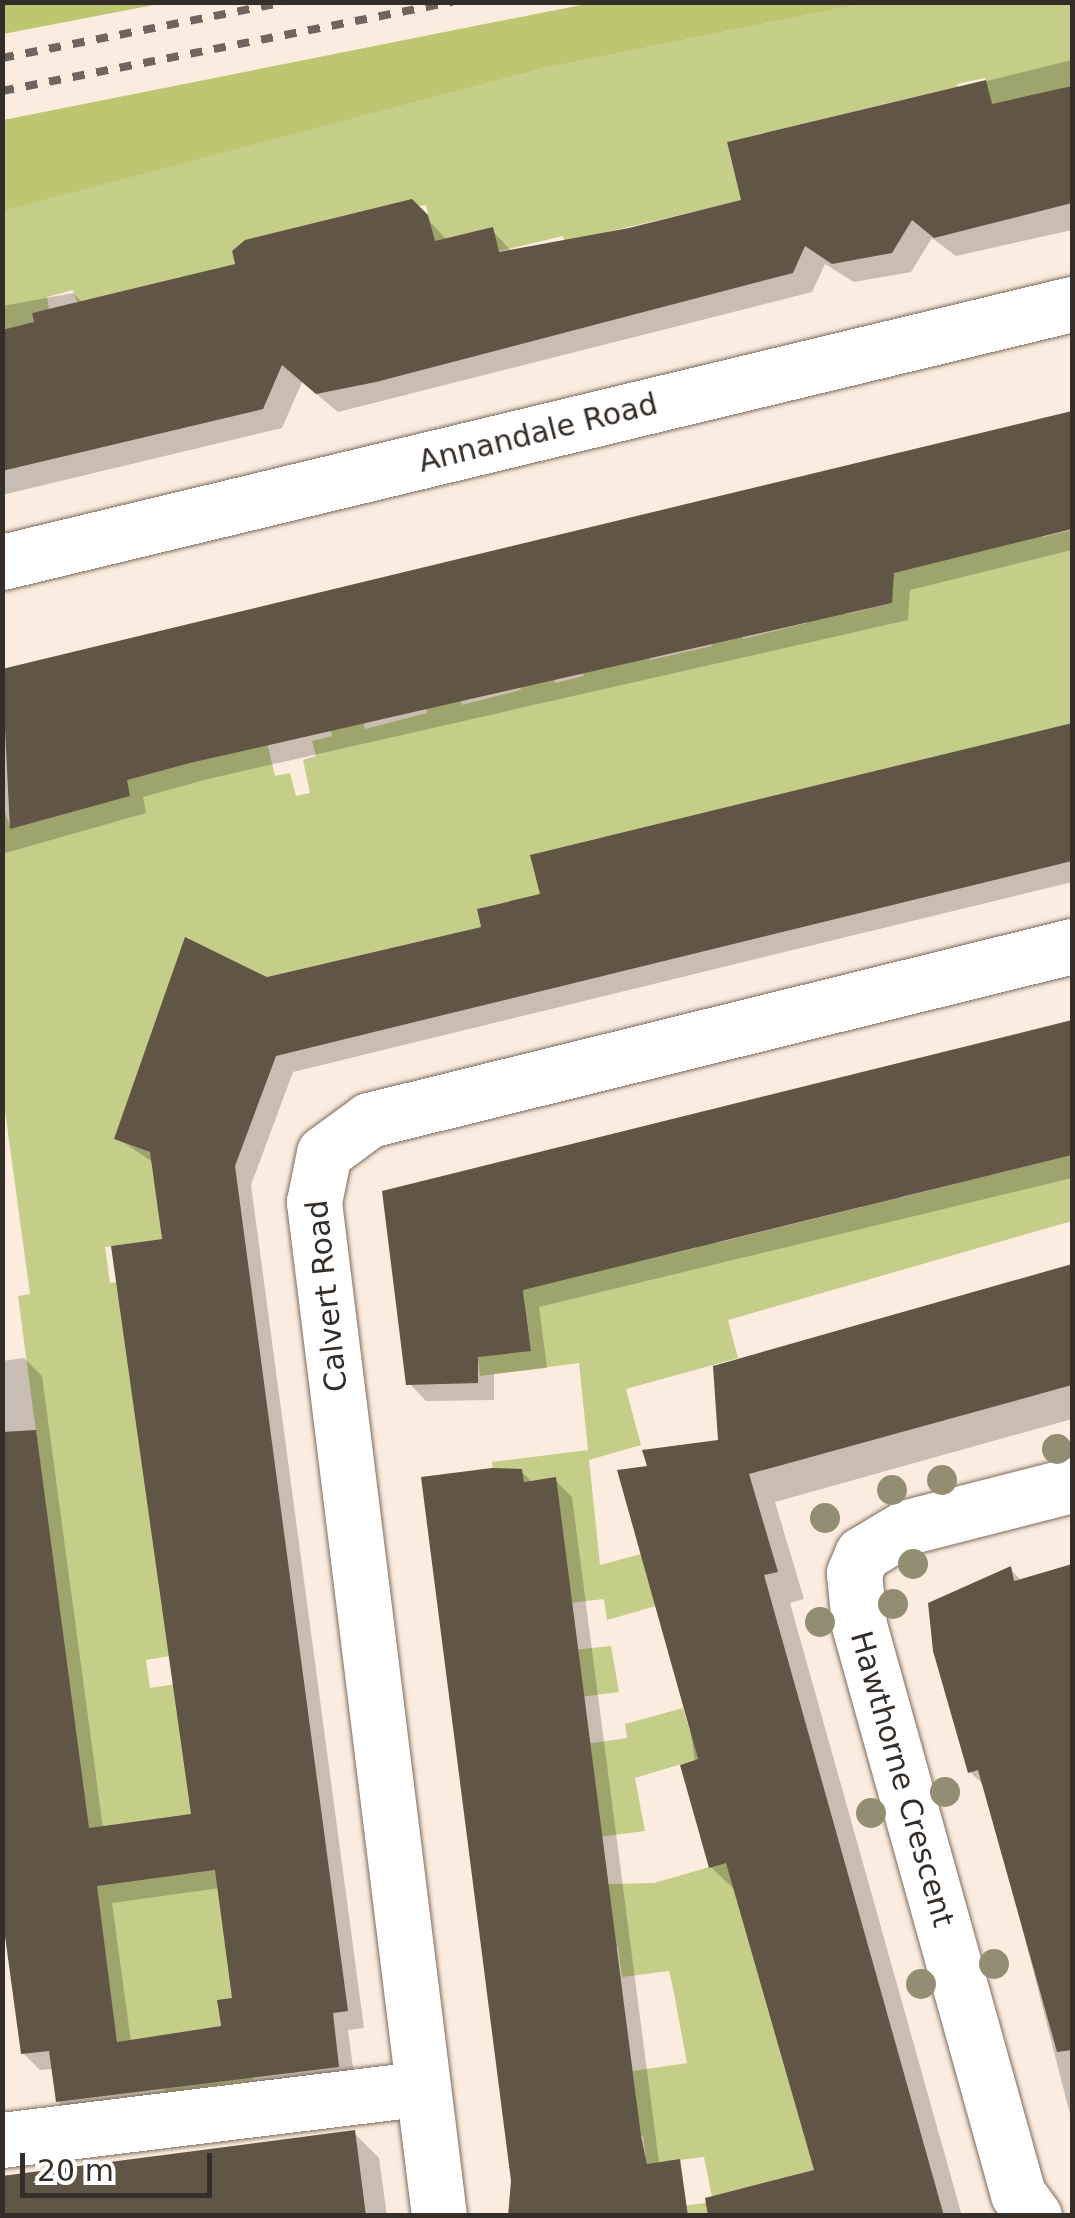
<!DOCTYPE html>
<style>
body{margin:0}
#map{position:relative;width:1075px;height:2218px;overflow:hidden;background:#fcecdf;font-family:"DejaVu Sans",sans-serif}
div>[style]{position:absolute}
.green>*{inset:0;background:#c5ce88}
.forest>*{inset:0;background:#bdc670}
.shadow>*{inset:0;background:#0003}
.building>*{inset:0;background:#615545}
.roads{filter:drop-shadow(0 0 2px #7c6b5d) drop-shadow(0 0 2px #7c6b5d)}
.minor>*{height:55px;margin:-27.5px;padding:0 27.5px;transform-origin:27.5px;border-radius:27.5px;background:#fff}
.rail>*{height:8px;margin-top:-4px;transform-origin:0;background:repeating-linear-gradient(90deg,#6f655e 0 12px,transparent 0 24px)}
.trees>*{width:30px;height:30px;margin:-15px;border-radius:50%;background:#928d73}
span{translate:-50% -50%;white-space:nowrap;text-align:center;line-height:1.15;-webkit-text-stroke:10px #fff;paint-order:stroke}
.street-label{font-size:30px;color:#352d28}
.frame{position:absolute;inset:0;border:5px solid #352d28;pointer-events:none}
.scale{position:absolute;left:20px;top:2153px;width:192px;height:45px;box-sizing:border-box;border:5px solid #352d28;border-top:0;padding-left:12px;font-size:30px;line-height:35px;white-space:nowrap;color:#352d28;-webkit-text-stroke:8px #fff;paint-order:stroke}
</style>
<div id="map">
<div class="green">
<div style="clip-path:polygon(867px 3px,1072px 3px,1072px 86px,992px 106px,985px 78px,957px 84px,963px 113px,914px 97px,727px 142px,751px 241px,722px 205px,582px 238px,574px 278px,563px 236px,440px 265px,426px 205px,419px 206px,232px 251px,235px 264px,214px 269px,229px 328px,96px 298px,77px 302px,73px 290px,47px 297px,49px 309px,32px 313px,47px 377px,19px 326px,3px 330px,2px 211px,541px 69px)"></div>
<div style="clip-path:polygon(1035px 505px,1043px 537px,1072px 530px,1072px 723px,994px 743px,617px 889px,603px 837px,531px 855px,544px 907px,510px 901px,477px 909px,481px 927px,267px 977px,186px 938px,115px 1139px,229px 1182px,159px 1217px,162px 1239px,105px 1247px,110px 1283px,170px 1276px,170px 1656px,146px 1660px,150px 1688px,225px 1677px,243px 1807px,159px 1819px,188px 1874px,215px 1870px,268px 1994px,217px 2001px,227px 2070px,251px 2068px,253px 2080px,165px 2092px,158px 2036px,117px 2042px,18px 1296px,30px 1294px,2px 1089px,2px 805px,11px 828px,130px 796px,113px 720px,190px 763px,221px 756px,254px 686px,275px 776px,290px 773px,296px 796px,310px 793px,303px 760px,316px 756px,312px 741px,332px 736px,319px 685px,349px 663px,365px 729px,427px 713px,412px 649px,445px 640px,462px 705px,521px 690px,505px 626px,538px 618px,555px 683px,584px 676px,580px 655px,634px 595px,650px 660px,712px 646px,696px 580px,726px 573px,743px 639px,807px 623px,803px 603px,848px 614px,892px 603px,885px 534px)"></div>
<div style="clip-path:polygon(1069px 1100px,1072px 1221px,728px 1320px,738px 1358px,626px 1389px,641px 1445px,589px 1460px,600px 1565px,656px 1550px,670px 1602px,607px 1620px,604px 1599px,570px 1603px,552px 1478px,524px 1482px,522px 1469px,493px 1472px,492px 1462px,588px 1450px,579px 1363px,480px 1376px,478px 1357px,531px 1350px,524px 1293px,471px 1301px,588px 1274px,575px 1223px,624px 1265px,696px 1248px,684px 1196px,703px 1191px,717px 1243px,862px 1207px,886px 1146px,900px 1198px,954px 1184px,941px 1132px,991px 1175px,1047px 1161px)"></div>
<div style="clip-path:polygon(611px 1646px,619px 1692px,580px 1697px,554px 1652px)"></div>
<div style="clip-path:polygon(683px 1708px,698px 1759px,635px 1778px,645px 1831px,544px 1844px,586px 1744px,627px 1738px,625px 1724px)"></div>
<div style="clip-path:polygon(727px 1862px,814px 2170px,797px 2175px,808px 2215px,611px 2215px,713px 2202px,704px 2157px,647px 2164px,643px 2136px,583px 2144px,636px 2100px,633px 2071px,687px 2063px,673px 1988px,669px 1971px,622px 1977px,618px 1947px,558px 1955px,608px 1884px,654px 1883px)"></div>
</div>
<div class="forest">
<div style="clip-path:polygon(3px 2px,164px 2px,164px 3px,3px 34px)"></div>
<div style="clip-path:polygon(591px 3px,867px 3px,541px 69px,3px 211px,3px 120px)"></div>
</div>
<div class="shadow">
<div style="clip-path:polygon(1072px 60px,1072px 230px,956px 256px,932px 238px,911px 272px,854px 282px,825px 264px,812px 292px,338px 412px,302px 382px,282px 428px,2px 495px,2px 306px,73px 293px,83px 303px,238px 266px,411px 202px,448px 241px,492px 230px,512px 252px,629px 230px,744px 202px,730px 144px)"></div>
<div style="clip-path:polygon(1072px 413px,1072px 550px,910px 590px,908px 620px,208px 779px,143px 797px,146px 813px,2px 854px,2px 671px)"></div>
<div style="clip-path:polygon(evenodd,1072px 725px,1072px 882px,293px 1072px,251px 1185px,364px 2028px,348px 2030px,355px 2083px,76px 2118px,58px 2101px,54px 2069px,40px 2070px,23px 2053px,2px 1899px,2px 1361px,24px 1358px,42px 1376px,103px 1828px,194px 1816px,165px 1241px,154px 1163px,117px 1138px,267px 980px,484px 929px,543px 895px,533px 857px,1072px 725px,220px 1888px,235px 2001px,224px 2029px,131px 2042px,112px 1903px,220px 1888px)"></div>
<div style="clip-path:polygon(1072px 1022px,1072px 1178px,539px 1307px,547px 1368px,494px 1374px,494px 1400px,426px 1401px,409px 1383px,385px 1193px)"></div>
<div style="clip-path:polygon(1072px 1268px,1072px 1419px,775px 1502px,804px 1599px,790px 1603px,962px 2216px,810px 2216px,817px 2171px,737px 1892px,711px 1867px,650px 1468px,721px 1442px,716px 1368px)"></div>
<div style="clip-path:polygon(521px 1471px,533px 1483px,555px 1480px,572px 1497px,666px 2216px,517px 2216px)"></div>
<div style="clip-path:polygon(1072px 1566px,1072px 2122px,986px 1787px,970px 1772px,1010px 1569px,1022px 1581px)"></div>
<div style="clip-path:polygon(354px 2133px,379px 2158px,387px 2216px,2px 2216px)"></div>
</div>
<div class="building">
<div style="clip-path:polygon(986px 80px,992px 104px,1072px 86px,1072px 203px,934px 238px,912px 220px,892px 253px,832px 264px,805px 246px,793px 273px,376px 382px,316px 394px,282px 365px,263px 409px,2px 471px,2px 330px,34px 322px,32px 313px,235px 264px,232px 251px,245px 240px,412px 199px,428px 215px,435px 241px,493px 227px,499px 252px,629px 228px,741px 200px,727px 142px)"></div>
<div style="clip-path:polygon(1072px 411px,1072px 529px,894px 573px,892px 603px,190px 763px,127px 780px,130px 796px,10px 829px,2px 669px)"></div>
<div style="clip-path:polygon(evenodd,1072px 723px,1072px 861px,276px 1056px,235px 1166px,348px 2011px,333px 2013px,339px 2067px,56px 2102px,49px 2051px,21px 2054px,2px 1914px,2px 1432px,36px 1430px,89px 1828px,191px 1814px,111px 1246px,162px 1239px,150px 1152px,114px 1139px,185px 937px,267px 977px,481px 927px,477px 909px,540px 894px,530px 855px,1072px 723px,215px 1870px,232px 1998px,217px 2000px,221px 2026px,117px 2042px,97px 1886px,215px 1870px)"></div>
<div style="clip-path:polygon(1072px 1020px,1072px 1155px,523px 1290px,531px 1351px,478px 1357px,478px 1383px,406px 1385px,382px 1191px)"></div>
<div style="clip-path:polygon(1072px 1264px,1072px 1385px,749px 1474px,778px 1572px,764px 1575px,944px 2216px,708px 2216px,705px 2198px,814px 2170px,726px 1863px,709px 1868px,680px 1765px,698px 1759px,617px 1470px,647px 1466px,642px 1450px,718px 1440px,713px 1366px)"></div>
<div style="clip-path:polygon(492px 1468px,522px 1469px,524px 1482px,556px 1477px,641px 2136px,647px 2164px,680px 2159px,688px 2216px,508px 2216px,511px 2181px,421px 1477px)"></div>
<div style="clip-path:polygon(1072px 1564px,1072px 2050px,1057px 2052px,978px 1770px,968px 1773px,933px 1651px,928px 1603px,1011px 1566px,1014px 1581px)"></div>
<div style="clip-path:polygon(355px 2130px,366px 2216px,2px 2216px,2px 2176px)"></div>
</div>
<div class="roads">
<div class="minor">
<div style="left:2px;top:562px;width:1101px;rotate:-13.56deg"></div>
<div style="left:2px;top:2140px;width:424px;rotate:-7deg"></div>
<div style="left:439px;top:2216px;width:1022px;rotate:-97.03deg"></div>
<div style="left:314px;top:1202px;width:50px;rotate:-78.5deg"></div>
<div style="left:324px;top:1153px;width:56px;rotate:-36.3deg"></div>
<div style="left:369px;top:1120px;width:724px;rotate:-13.9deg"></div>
<div style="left:1034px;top:2216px;width:27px;rotate:-126deg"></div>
<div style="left:1018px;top:2194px;width:591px;rotate:-105.61deg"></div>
<div style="left:859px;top:1625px;width:52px;rotate:-95.5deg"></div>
<div style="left:854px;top:1573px;width:21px;rotate:-67deg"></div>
<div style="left:862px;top:1554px;width:52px;rotate:-31deg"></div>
<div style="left:907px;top:1527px;width:170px;rotate:-14.3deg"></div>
</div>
</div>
<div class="rail">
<div style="left:2px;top:58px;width:288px;rotate:-11.2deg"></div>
<div style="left:2px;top:91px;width:459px;rotate:-11.2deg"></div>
</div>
<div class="trees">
<div style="left:1057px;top:1449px"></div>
<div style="left:942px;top:1480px"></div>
<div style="left:892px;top:1490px"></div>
<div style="left:825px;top:1518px"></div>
<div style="left:913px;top:1564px"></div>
<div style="left:893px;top:1604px"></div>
<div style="left:820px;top:1622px"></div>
<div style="left:945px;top:1792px"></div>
<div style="left:871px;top:1813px"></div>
<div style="left:994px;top:1964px"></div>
<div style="left:921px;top:1984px"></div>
</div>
<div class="street-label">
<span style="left:538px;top:433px;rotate:-14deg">Annandale Road</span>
<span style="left:327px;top:1296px;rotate:-96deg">Calvert Road</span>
<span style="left:902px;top:1779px;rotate:74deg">Hawthorne Crescent</span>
</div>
<div class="frame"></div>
<div class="scale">20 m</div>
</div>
